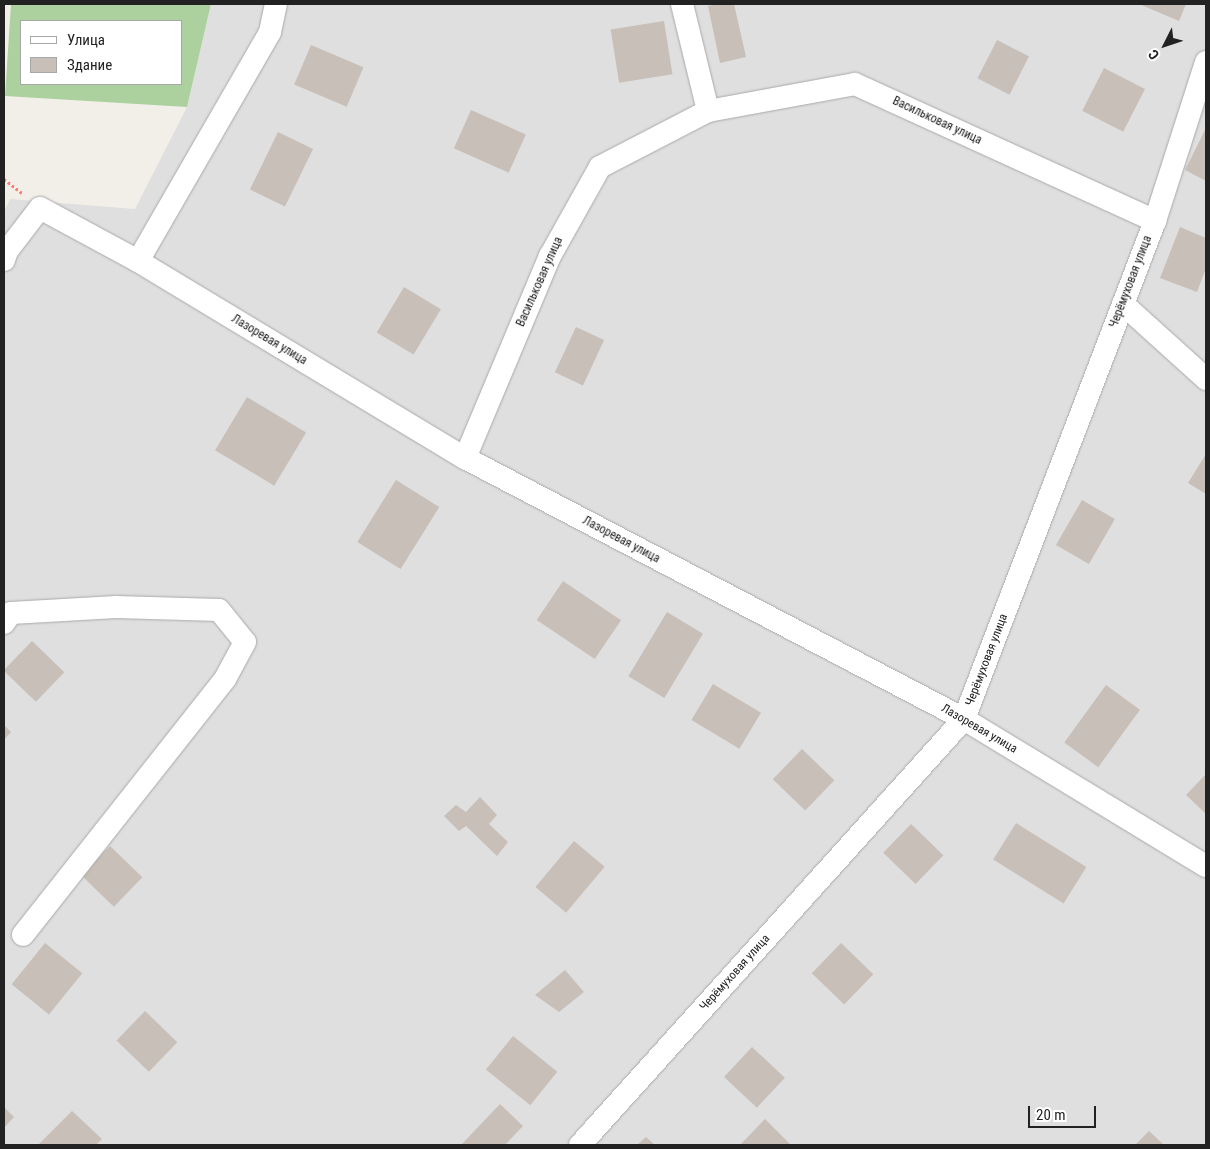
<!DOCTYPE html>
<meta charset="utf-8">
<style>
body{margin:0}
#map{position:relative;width:1210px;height:1149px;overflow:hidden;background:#f2efe9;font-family:"Roboto Condensed",sans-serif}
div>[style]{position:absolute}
.residential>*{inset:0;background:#e0dfdf}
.forest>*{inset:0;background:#add19e}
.building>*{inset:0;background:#c7bfb8;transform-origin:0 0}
.path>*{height:3px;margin-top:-1.5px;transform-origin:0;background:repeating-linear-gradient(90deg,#fa8072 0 2.5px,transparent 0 5px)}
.roads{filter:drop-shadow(0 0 1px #a9a9a9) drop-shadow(0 0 1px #a9a9a9)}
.minor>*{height:22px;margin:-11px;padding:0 11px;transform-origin:11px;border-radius:11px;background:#fff}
span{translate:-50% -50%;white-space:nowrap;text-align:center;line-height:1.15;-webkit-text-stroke:4px #fff;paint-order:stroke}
.street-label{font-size:12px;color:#222}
.frame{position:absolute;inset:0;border:5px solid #222;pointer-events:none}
.legend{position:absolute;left:20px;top:20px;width:162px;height:65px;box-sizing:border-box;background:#fff;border:1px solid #a7a7a7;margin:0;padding:6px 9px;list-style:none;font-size:15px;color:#222}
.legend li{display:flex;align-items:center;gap:10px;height:25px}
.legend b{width:25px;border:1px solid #a7a7a7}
.north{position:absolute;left:1140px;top:20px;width:50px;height:50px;-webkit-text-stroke:4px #fff;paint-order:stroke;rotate:229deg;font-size:14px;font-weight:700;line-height:20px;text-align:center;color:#222}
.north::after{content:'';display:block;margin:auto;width:18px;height:22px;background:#222;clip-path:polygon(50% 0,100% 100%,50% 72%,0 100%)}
.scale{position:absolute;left:1028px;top:1106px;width:68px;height:22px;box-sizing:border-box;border:2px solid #222;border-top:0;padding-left:6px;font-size:15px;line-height:18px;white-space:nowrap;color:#222;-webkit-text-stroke:4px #fff;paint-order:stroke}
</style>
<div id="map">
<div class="residential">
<div style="clip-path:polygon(211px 4px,1206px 4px,1206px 1145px,4px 1145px,4px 212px,10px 199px,135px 209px,187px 107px)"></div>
</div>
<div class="forest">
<div style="clip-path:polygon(evenodd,11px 4px,211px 4px,187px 107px,5px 96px,11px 4px,21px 21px,181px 21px,181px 84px,21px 84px,21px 21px)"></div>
</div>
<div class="building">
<div style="clip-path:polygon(718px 4px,734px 4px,746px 57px,720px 63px,708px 6px)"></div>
<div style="clip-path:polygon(1139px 4px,1186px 4px,1179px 21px)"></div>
<div style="left:664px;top:21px;width:54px;height:54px;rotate:81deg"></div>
<div style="left:997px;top:40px;width:36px;height:43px;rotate:27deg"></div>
<div style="left:311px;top:45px;width:57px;height:43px;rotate:23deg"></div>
<div style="left:1104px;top:68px;width:46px;height:48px;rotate:27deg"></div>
<div style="left:471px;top:110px;width:60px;height:42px;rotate:24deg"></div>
<div style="clip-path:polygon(1206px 128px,1206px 181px,1185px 170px)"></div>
<div style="left:278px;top:132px;width:39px;height:64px;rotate:26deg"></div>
<div style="clip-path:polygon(1180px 227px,1206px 238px,1206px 268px,1197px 292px,1160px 278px)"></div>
<div style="left:404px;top:287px;width:43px;height:53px;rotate:31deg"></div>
<div style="left:576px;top:327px;width:31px;height:50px;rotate:25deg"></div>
<div style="left:247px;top:397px;width:69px;height:62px;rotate:31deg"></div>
<div style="clip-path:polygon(1206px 454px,1206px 494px,1188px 483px)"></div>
<div style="left:396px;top:480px;width:51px;height:73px;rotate:32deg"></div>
<div style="left:1082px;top:500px;width:38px;height:52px;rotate:30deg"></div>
<div style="left:563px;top:581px;width:70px;height:47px;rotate:34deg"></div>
<div style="left:667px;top:612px;width:42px;height:75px;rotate:31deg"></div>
<div style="left:32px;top:641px;width:45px;height:41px;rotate:44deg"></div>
<div style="left:713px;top:684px;width:56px;height:42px;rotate:31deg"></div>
<div style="left:1106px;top:685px;width:42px;height:71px;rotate:36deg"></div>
<div style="clip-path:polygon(4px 725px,11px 732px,4px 740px)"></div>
<div style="left:802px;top:749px;width:45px;height:42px;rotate:44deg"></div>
<div style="clip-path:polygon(1206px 774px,1206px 814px,1186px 795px)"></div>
<div style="clip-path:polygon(480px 797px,497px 815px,489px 824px,508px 842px,497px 856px,466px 826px,459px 831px,444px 816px,456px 805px,466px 812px)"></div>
<div style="left:1016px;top:823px;width:83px;height:43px;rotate:32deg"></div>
<div style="left:911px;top:824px;width:45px;height:40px;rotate:44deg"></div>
<div style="left:574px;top:841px;width:40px;height:60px;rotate:40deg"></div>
<div style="left:110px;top:846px;width:45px;height:41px;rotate:44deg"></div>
<div style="left:45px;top:943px;width:48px;height:53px;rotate:39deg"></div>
<div style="left:841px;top:943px;width:45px;height:42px;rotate:44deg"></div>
<div style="clip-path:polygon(565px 970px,584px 992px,559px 1012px,535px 995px)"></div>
<div style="left:145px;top:1011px;width:45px;height:41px;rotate:44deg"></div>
<div style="left:513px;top:1036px;width:57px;height:43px;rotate:39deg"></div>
<div style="left:752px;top:1047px;width:45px;height:41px;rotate:43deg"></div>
<div style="clip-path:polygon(500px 1104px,523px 1126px,505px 1145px,461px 1145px)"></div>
<div style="clip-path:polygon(4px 1107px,14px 1117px,4px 1128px)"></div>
<div style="clip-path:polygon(72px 1111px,102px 1139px,96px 1145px,38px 1145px)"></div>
<div style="clip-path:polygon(765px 1119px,791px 1145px,740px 1145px)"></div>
<div style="clip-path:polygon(1149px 1131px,1164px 1145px,1135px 1145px)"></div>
<div style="clip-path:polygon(646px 1137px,655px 1145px,637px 1145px)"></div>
</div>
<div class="path">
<div style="left:4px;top:179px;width:24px;rotate:38deg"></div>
</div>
<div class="roads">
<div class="minor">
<div style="left:682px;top:4px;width:110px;rotate:76.3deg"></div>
<div style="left:4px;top:260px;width:9px;rotate:-72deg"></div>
<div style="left:7px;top:251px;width:54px;rotate:-52.5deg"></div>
<div style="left:40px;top:208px;width:111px;rotate:28.4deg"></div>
<div style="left:138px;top:261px;width:382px;rotate:31.1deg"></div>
<div style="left:465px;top:458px;width:563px;rotate:27.61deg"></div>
<div style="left:964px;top:719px;width:283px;rotate:31.3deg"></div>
<div style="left:138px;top:261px;width:264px;rotate:-60deg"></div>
<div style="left:270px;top:32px;width:29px;rotate:-78deg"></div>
<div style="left:1123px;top:304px;width:112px;rotate:42.1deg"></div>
<div style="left:465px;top:458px;width:219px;rotate:-67.2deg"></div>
<div style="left:550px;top:256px;width:102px;rotate:-60.7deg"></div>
<div style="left:600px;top:167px;width:122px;rotate:-27.4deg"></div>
<div style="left:708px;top:111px;width:149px;rotate:-10.4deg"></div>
<div style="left:855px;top:84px;width:330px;rotate:24.5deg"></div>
<div style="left:4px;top:623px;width:12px;rotate:-55deg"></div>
<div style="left:11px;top:613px;width:105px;rotate:-3.3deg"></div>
<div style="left:116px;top:607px;width:103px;rotate:1.7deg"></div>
<div style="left:219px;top:610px;width:41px;rotate:50.9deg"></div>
<div style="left:245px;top:642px;width:42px;rotate:118.4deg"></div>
<div style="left:225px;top:679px;width:326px;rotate:128.3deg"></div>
<div style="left:580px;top:1145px;width:574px;rotate:-47.97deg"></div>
<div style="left:964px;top:719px;width:533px;rotate:-69.02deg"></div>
<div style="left:1155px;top:221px;width:167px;rotate:-72.2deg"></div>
</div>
</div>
<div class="street-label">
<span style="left:937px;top:121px;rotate:25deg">Васильковая улица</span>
<span style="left:540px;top:282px;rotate:-66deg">Васильковая улица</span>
<span style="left:1131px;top:282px;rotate:-69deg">Черёмуховая улица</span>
<span style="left:269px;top:340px;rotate:31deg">Лазоревая улица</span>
<span style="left:621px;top:540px;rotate:28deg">Лазоревая улица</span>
<span style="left:987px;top:660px;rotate:-69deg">Черёмуховая улица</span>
<span style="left:979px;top:729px;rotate:30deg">Лазоревая улица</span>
<span style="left:735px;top:973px;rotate:-48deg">Черёмуховая улица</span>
</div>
<div class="frame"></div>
<ul class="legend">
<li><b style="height:6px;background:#fff"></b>Улица</li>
<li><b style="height:14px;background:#c7bfb8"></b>Здание</li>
</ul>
<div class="north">С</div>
<div class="scale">20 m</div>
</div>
